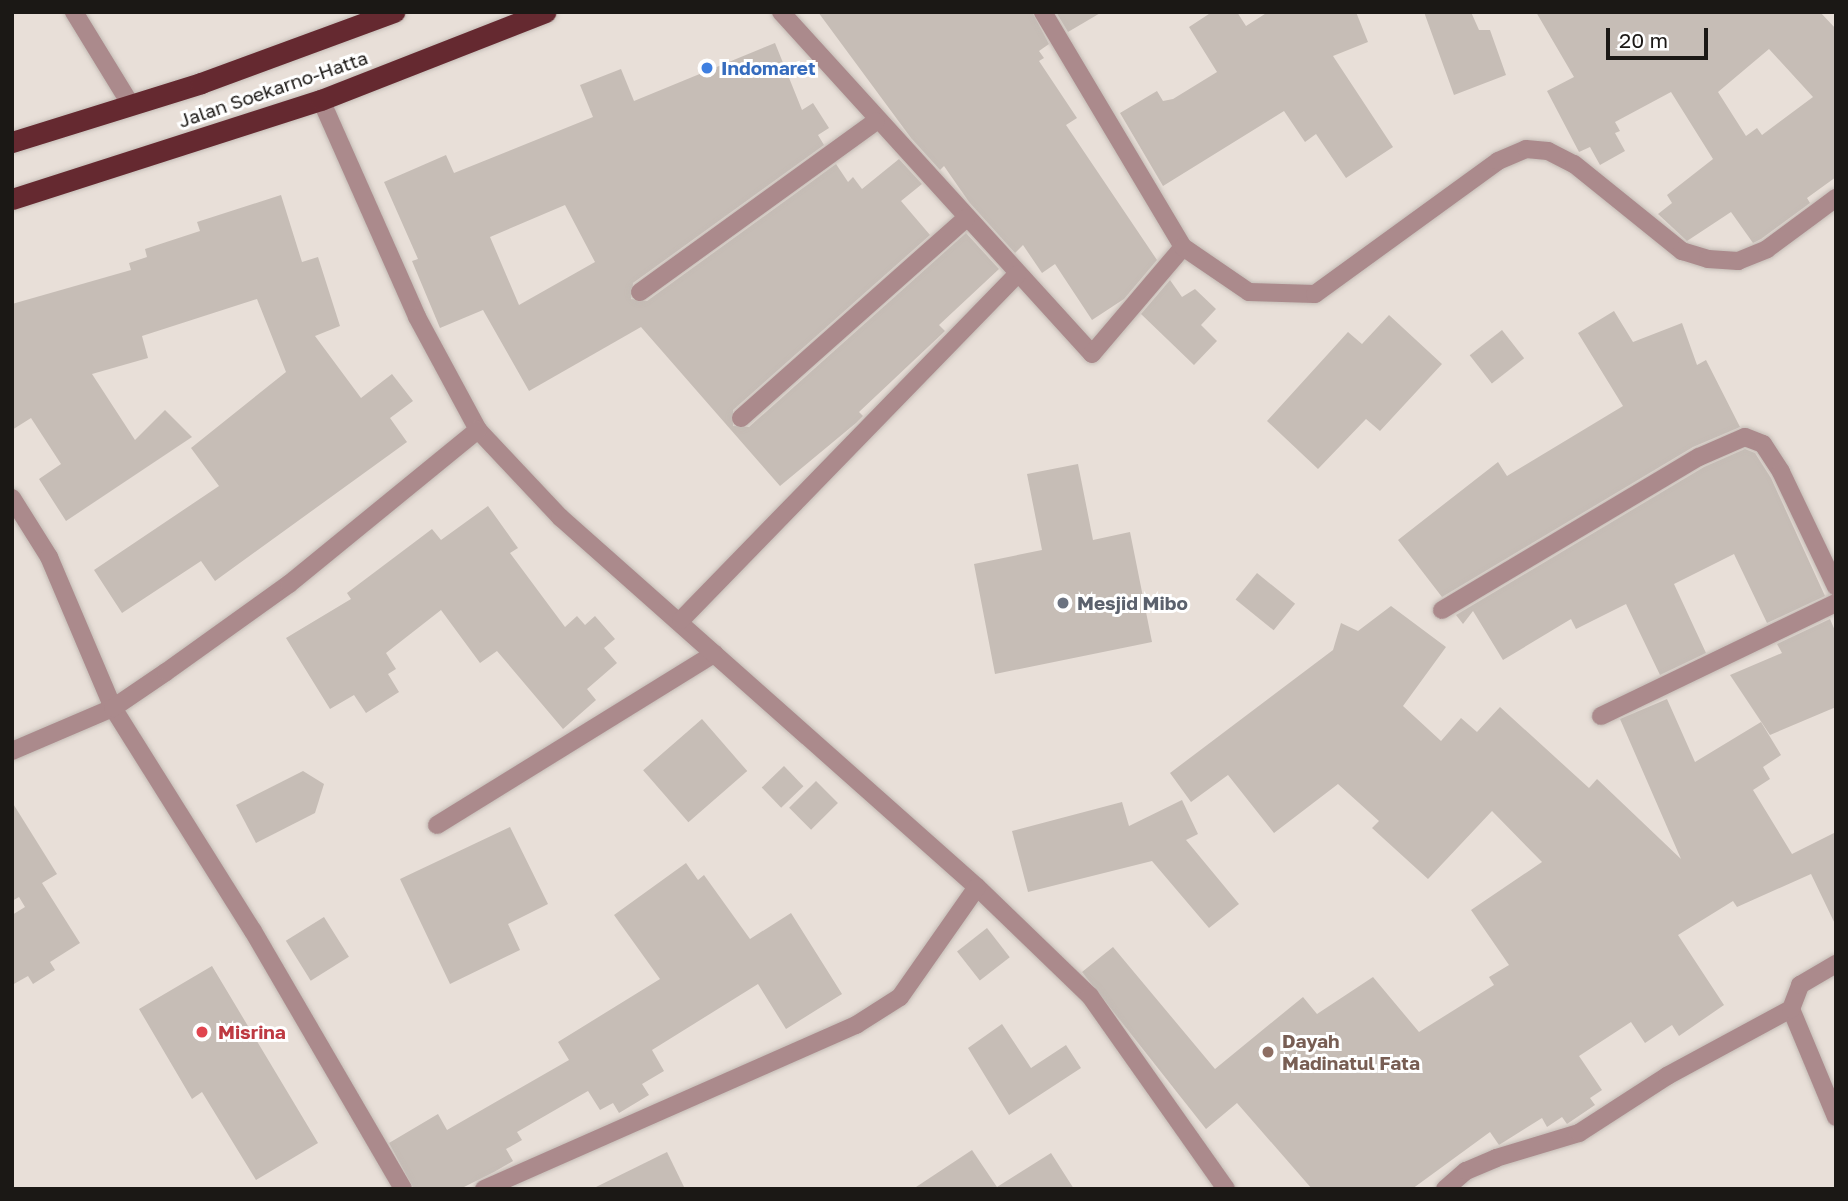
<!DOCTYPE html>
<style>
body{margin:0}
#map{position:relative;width:1848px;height:1201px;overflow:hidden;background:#e8dfd8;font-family:"Golos Text",sans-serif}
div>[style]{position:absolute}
.building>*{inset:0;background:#c6bdb6;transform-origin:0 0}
.roads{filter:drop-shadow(0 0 2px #c3bbb5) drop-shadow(0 0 2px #c3bbb5)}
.lane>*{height:18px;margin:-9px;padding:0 9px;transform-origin:9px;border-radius:9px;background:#ab8a8c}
.street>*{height:18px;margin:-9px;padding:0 9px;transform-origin:9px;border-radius:9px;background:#ab8a8c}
.highway>*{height:21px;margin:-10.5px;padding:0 10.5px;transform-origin:10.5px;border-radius:10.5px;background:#652930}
.dots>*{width:19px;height:19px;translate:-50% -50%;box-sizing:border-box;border:4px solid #fff;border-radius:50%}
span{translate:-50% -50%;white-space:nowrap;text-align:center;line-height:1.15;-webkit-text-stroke:6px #fff;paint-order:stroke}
.shop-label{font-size:19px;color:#366cbe;font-weight:700}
.left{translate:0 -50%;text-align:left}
.street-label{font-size:19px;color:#1b1815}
.worship-label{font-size:19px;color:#5b616d;font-weight:700}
.health-label{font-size:19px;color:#be3a42;font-weight:700}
.education-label{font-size:19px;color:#785e54;font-weight:700}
.frame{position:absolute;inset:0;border:14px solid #1b1815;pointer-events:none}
.scale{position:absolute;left:1606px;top:28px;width:102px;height:32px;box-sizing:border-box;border:4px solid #1b1815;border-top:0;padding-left:9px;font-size:21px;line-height:24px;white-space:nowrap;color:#1b1815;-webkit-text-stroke:5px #fff;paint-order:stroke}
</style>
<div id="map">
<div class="building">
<div style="clip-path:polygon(818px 12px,1032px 12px,1049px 44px,1039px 51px,1044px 58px,1039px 61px,1077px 118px,1066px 125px,1157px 260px,1124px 299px,1092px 320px,1055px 264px,1042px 273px,1023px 245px,1015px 253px,969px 202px,944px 166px,940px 170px,911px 138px)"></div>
<div style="clip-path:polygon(1056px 12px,1102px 12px,1068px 32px)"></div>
<div style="clip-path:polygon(1212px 12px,1237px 12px,1246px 26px,1268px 12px,1356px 12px,1368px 42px,1333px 56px,1393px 147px,1346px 178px,1316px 134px,1305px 142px,1284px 111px,1163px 186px,1120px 113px,1157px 91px,1163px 101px,1173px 99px,1217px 72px,1189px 27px)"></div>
<div style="clip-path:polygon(1424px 12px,1471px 12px,1479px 30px,1490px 30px,1506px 75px,1454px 95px)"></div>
<div style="clip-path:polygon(evenodd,1536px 12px,1820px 12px,1836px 29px,1836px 177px,1807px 198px,1810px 203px,1761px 239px,1753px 243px,1731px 212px,1687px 241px,1658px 214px,1672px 203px,1667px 195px,1713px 159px,1671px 92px,1615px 122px,1620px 131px,1615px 133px,1625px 151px,1600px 165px,1590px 147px,1579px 152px,1547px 91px,1574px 77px,1536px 12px,1769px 49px,1813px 97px,1762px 135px,1757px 128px,1746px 136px,1718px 92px,1769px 49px)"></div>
<div style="clip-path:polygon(evenodd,775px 43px,802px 110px,813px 103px,829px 128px,818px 135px,824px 145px,633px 283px,631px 299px,647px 301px,836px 164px,848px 182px,853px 177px,862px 189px,899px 159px,922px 184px,901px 201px,930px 235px,733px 410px,733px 426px,749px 427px,966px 233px,999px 269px,939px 325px,945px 331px,859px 412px,863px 416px,856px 423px,780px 486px,641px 327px,529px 391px,483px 310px,440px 328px,412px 261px,418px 259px,384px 182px,446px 155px,454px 173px,593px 117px,580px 85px,621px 69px,634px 101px,775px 43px,565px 205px,595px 262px,519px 305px,490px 237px,565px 205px)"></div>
<div style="clip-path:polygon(281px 195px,302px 262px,318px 257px,340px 326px,315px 336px,361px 398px,392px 374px,413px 401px,390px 418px,407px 442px,215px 581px,201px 561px,122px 613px,94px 570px,219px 486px,191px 448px,286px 372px,257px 299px,142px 336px,148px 358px,92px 374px,135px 440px,165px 410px,192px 437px,66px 521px,39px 479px,61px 464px,31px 418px,12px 430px,12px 304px,131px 270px,129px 263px,147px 257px,145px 249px,200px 231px,197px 222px)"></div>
<div style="clip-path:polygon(1170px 280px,1182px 297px,1195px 289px,1216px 309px,1201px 325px,1217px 341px,1194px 365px,1141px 314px)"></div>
<div style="clip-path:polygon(1614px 311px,1633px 342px,1682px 323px,1697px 365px,1706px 360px,1740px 427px,1693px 447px,1442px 597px,1398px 540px,1498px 462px,1507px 476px,1623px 406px,1578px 333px)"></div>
<div style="clip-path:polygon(1389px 315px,1442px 364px,1380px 431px,1366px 419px,1318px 469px,1267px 421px,1348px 332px,1362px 344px)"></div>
<div style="left:1502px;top:330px;width:36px;height:41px;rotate:52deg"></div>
<div style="clip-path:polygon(1745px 449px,1755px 453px,1771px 478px,1825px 596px,1767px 623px,1734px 554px,1674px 584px,1706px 653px,1660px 675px,1626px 604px,1576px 629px,1571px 619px,1503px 660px,1473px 611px,1463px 624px,1456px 615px,1704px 467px)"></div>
<div style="clip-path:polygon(1078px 464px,1093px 540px,1130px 532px,1152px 642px,995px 674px,974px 564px,1042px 550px,1027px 474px)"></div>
<div style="clip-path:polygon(488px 506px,518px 548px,510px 553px,565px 627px,577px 616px,585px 625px,595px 616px,615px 639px,604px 648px,617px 663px,587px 689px,596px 700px,563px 729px,497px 651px,480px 663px,441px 610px,386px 653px,396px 669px,388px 674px,399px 692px,366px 713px,354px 695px,330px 709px,286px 638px,351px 599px,347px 593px,432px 529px,441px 540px)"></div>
<div style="left:1257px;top:573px;width:49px;height:34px;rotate:39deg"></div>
<div style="clip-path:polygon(1391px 606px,1446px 647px,1403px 706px,1441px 741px,1461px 718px,1477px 732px,1500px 707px,1589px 788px,1597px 779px,1681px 859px,1620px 719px,1667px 699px,1695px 762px,1761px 722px,1781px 755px,1763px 767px,1770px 779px,1753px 790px,1792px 854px,1836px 832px,1836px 926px,1811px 874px,1737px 907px,1733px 901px,1678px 935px,1724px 1005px,1679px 1036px,1672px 1025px,1645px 1043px,1631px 1022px,1579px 1056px,1602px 1090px,1590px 1098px,1595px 1105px,1567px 1124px,1562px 1117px,1547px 1127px,1542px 1118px,1499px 1145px,1490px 1132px,1412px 1189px,1312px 1189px,1237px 1103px,1206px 1129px,1082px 972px,1113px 947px,1215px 1069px,1303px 997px,1317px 1014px,1373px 977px,1419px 1032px,1494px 985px,1489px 977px,1509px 965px,1471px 910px,1542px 862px,1492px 811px,1428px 879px,1372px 828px,1379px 821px,1338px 784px,1274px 833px,1228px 775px,1191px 802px,1170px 773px,1333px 650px,1341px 623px,1358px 631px)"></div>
<div style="clip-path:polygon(1830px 619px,1836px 633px,1836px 707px,1770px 735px,1730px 675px,1782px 653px,1777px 644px)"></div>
<div style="left:702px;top:719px;width:69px;height:78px;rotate:49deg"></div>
<div style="left:784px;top:766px;width:28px;height:31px;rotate:46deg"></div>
<div style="clip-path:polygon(303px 771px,324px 784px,315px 813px,256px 843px,236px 805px)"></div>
<div style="left:816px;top:781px;width:31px;height:38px;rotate:45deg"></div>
<div style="clip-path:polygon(1182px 800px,1198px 834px,1186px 840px,1239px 904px,1209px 928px,1152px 861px,1028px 892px,1012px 831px,1122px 802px,1129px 826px)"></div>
<div style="clip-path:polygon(12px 802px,57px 874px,42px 883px,80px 943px,50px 962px,55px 970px,33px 984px,28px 976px,12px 985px,12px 915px,25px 907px,19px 897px,12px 901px)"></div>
<div style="clip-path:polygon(510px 827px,548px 904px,508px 924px,520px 950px,450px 984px,400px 879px)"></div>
<div style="clip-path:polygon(686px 863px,698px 880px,704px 875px,750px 939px,791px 913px,842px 994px,786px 1029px,758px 984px,652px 1050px,664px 1071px,642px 1084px,649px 1095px,619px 1113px,613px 1103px,600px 1110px,588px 1091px,517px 1132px,522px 1140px,506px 1149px,513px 1161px,494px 1172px,460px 1189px,414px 1189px,389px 1143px,438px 1114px,447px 1130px,569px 1060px,558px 1042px,660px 979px,614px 915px)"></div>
<div style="left:324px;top:917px;width:47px;height:45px;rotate:58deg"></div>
<div style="left:987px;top:928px;width:37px;height:38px;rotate:52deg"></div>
<div style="clip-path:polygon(212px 966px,318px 1143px,256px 1180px,202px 1092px,192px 1099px,139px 1009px)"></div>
<div style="clip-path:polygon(1002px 1024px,1031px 1068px,1066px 1045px,1081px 1068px,1009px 1115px,968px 1048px)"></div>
<div style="clip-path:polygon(972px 1150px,997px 1187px,1051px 1153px,1074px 1189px,913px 1189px)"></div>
<div style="clip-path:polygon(667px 1152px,685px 1189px,592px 1189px)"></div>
</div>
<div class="roads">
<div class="lane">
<div style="left:74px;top:12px;width:109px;rotate:58.5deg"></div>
<div style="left:437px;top:825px;width:326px;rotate:-31.7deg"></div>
<div style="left:1791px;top:1009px;width:117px;rotate:67.4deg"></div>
</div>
<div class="street">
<div style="left:781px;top:12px;width:462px;rotate:47.7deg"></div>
<div style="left:1092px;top:354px;width:140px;rotate:-49.6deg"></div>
<div style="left:1183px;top:247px;width:274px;rotate:-120.8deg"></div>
<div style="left:321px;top:100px;width:237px;rotate:66.1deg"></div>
<div style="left:417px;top:317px;width:128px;rotate:61.6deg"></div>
<div style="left:478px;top:430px;width:120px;rotate:46.7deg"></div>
<div style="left:560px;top:517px;width:557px;rotate:41.58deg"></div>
<div style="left:977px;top:887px;width:157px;rotate:44deg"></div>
<div style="left:1090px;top:996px;width:236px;rotate:54.8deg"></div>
<div style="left:1183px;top:247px;width:80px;rotate:34.3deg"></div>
<div style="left:1249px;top:292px;width:66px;rotate:1.7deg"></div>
<div style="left:1315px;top:294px;width:226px;rotate:-36deg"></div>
<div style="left:1498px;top:161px;width:30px;rotate:-23deg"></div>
<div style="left:1526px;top:149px;width:22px;rotate:5deg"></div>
<div style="left:1548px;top:151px;width:29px;rotate:27deg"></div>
<div style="left:1574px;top:164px;width:139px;rotate:38.9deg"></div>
<div style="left:1682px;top:251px;width:27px;rotate:17deg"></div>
<div style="left:1708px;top:259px;width:30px;rotate:4deg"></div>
<div style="left:1738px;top:261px;width:31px;rotate:-22deg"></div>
<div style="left:1767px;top:249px;width:86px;rotate:-36.5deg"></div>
<div style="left:640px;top:292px;width:291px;rotate:-35.9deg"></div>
<div style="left:741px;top:418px;width:301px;rotate:-41.6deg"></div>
<div style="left:12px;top:498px;width:70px;rotate:57.9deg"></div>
<div style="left:49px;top:557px;width:164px;rotate:67deg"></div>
<div style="left:113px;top:708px;width:263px;rotate:57.9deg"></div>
<div style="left:253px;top:931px;width:298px;rotate:59.8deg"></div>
<div style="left:1442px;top:610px;width:299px;rotate:-30.8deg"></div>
<div style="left:1699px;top:457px;width:50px;rotate:-23.5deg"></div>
<div style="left:1745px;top:437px;width:19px;rotate:21deg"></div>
<div style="left:1763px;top:444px;width:33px;rotate:57deg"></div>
<div style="left:1781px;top:472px;width:127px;rotate:64.4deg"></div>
<div style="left:681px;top:620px;width:482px;rotate:-45.8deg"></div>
<div style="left:1601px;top:716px;width:261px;rotate:-25.7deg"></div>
<div style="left:12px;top:751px;width:110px;rotate:-23.1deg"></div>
<div style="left:113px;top:708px;width:64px;rotate:-34.2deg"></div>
<div style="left:166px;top:672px;width:151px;rotate:-35.6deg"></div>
<div style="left:289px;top:584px;width:244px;rotate:-39.2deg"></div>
<div style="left:484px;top:1189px;width:407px;rotate:-23.8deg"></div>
<div style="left:856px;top:1025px;width:52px;rotate:-32.5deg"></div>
<div style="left:900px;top:997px;width:134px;rotate:-55deg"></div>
<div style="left:1445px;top:1189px;width:28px;rotate:-41deg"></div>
<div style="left:1466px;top:1171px;width:33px;rotate:-23deg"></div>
<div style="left:1496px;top:1158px;width:87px;rotate:-16.8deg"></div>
<div style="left:1579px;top:1133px;width:105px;rotate:-32.9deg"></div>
<div style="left:1667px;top:1076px;width:141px;rotate:-28.4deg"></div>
<div style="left:1791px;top:1009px;width:26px;rotate:-69deg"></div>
<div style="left:1800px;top:985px;width:42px;rotate:-30.3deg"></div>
</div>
<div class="highway">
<div style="left:12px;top:142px;width:198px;rotate:-17.3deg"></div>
<div style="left:201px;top:83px;width:206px;rotate:-20.2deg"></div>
<div style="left:12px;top:199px;width:324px;rotate:-17.8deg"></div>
<div style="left:321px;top:100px;width:241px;rotate:-21.4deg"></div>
</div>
</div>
<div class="dots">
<div style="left:707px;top:68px;background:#3f7fe0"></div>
<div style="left:1063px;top:603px;background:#6b7280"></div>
<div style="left:202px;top:1032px;background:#e0444e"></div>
<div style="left:1268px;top:1052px;background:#8d6e63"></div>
</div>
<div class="shop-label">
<span class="left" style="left:721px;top:68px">Indomaret</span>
</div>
<div class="street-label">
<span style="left:273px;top:89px;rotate:-19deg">Jalan Soekarno-Hatta</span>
</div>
<div class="worship-label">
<span class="left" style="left:1077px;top:603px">Mesjid Mibo</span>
</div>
<div class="health-label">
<span class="left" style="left:218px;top:1032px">Misrina</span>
</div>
<div class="education-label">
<span class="left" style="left:1282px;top:1052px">Dayah<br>Madinatul Fata</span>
</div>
<div class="frame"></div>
<div class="scale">20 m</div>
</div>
